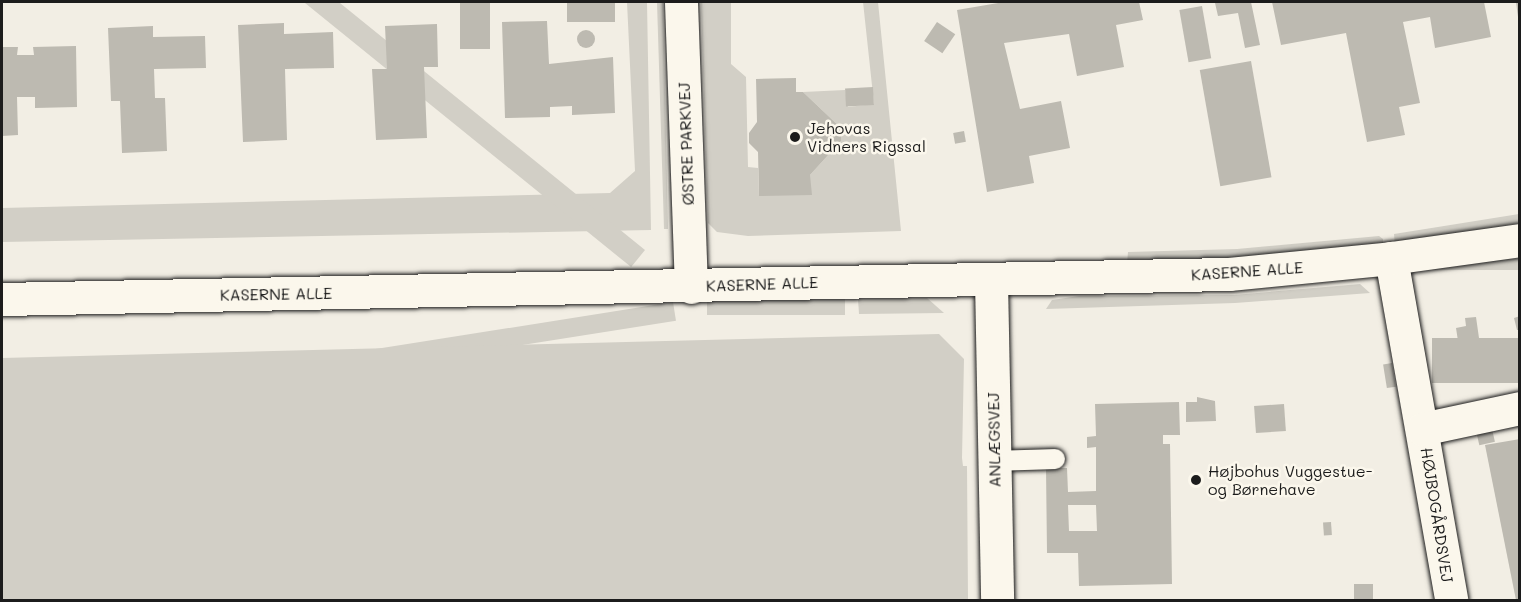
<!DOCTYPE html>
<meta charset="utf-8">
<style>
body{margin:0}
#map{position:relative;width:1521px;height:602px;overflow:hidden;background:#f2eee4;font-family:Mali,sans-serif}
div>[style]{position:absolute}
.green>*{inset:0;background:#d2cfc6;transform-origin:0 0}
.building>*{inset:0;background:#bdbab1;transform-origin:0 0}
.round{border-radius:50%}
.roads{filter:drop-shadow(0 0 2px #1c1c1c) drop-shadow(0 0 2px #1c1c1c)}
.service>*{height:20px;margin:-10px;padding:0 10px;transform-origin:10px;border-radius:10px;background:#fbf7ec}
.minor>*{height:33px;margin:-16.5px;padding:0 16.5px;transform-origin:16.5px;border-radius:16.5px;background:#fbf7ec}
.tertiary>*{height:33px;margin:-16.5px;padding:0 16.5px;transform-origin:16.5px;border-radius:16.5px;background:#fbf7ec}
.dots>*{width:16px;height:16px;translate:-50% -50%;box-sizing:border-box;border:3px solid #fbf7ec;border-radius:50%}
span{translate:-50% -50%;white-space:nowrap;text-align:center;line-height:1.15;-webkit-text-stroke:5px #fbf7ec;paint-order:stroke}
.poi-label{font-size:16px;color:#1c1c1c}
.left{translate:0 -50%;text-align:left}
.street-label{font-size:16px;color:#1c1c1c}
.frame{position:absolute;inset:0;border:3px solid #1c1c1c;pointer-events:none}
</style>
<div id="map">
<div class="green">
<div style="clip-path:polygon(627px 2px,647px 2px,651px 230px,2px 242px,2px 208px,610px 193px,635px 171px)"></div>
<div style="clip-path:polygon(657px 2px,663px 2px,668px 229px,664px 229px)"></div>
<div style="clip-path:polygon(701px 2px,731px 2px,731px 64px,746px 77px,748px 167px,758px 168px,759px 196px,810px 175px,841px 141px,841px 128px,803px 92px,845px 90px,848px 107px,874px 104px,863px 2px,878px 2px,901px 231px,748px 236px,717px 232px,708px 223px)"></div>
<div style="clip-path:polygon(1519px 214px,1519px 223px,1395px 246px,1394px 234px)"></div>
<div style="clip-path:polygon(1379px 236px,1383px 239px,1383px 248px,1127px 264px,1128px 252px,1237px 249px)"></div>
<div style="left:645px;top:250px;width:22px;height:643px;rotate:129deg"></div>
<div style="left:1519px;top:259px;width:11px;height:87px;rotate:90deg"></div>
<div style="clip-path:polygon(1360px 284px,1370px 293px,1235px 303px,1046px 309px,1052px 300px,1079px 296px,1234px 295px)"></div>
<div style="clip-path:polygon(927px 298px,944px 313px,859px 314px,858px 299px)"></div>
<div style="left:845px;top:299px;width:16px;height:138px;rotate:90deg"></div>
<div style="left:673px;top:302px;width:19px;height:671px;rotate:81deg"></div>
<div style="clip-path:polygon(939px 334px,964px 359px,962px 458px,963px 466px,967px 466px,968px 599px,965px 600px,2px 600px,2px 358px)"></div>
</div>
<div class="building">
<div style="left:460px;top:2px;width:30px;height:47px"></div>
<div style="left:567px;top:2px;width:48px;height:20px"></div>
<div style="clip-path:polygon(1004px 2px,1139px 2px,1143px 20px,1116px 25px,1124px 67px,1077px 76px,1069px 34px,1004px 43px,1020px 109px,1061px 101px,1070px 148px,1029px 156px,1034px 183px,987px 192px,957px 10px)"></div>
<div style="clip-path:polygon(1251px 2px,1260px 45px,1245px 48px,1238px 13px,1218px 16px,1215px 3px)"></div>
<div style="clip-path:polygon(1272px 2px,1484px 2px,1491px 37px,1435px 48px,1430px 17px,1403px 22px,1420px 103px,1399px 107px,1405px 135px,1367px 142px,1346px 33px,1281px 45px)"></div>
<div style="clip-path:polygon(1516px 2px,1520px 2px,1520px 17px,1518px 17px)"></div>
<div style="left:1202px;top:6px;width:53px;height:23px;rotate:80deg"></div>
<div style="clip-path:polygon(547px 21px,549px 64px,613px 57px,615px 113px,572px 115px,572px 106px,550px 107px,550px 117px,505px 118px,502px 22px)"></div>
<div style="left:937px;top:22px;width:22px;height:23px;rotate:34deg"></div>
<div style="clip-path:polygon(284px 23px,284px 34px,333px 32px,334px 68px,285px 69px,287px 140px,243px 142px,238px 25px)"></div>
<div style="clip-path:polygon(437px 24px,438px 67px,424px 67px,427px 138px,376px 140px,372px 69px,387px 69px,385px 26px)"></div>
<div style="clip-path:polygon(153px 26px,153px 37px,205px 36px,206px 68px,154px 69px,155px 98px,165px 98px,167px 151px,122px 153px,120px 101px,111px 101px,108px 28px)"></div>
<div class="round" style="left:577px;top:30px;width:18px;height:18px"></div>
<div style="clip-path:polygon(76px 46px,77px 107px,35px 108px,35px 97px,17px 97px,18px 135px,2px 136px,2px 47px,18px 47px,17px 55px,34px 55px,33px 47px)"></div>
<div style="left:1251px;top:61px;width:118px;height:52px;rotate:80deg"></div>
<div style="clip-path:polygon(796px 78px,796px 92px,803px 92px,841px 128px,841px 141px,810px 175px,812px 195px,759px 196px,758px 152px,749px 143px,749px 133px,757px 122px,756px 79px)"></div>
<div style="left:873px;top:87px;width:18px;height:28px;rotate:87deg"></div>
<div style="left:964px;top:131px;width:11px;height:11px;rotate:80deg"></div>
<div style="clip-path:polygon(1520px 316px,1520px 330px,1517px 330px,1514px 318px)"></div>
<div style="clip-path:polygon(1476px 317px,1479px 338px,1458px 341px,1456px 328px,1466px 326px,1465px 318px)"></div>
<div style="left:1520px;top:338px;width:45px;height:88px;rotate:90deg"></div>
<div style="left:1392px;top:363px;width:24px;height:9px;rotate:81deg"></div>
<div style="clip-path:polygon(1197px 397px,1215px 401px,1216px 421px,1186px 422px,1186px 402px,1197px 402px)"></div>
<div style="clip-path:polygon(evenodd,1179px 402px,1180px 435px,1163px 435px,1163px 444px,1170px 444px,1172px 584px,1079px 586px,1078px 553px,1047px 553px,1046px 468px,1067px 468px,1068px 492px,1096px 491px,1096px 447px,1087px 448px,1087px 437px,1096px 436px,1095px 404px,1179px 402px,1068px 505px,1096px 505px,1097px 531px,1069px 531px,1068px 505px)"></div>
<div style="left:1284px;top:404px;width:27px;height:30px;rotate:86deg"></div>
<div style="left:1492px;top:429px;width:13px;height:16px;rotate:77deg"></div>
<div style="clip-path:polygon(1520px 439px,1520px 600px,1516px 600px,1485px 445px)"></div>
<div style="left:1331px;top:522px;width:13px;height:8px;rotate:86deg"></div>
<div style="left:1373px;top:584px;width:16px;height:19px;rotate:90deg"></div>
</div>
<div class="roads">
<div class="service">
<div style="left:994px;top:461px;width:61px;rotate:-1.9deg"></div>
</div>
<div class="minor">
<div style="left:681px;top:2px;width:285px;rotate:88deg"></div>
<div style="left:1391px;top:258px;width:347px;rotate:80deg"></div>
<div style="left:991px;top:280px;width:320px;rotate:88.9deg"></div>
<div style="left:1422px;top:429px;width:100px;rotate:-12.1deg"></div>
</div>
<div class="tertiary">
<div style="left:2px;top:299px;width:1227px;rotate:-1.17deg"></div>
<div style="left:1229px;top:274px;width:163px;rotate:-5.6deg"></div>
<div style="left:1391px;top:258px;width:130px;rotate:-7.9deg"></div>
</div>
</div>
<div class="dots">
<div style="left:795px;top:137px;background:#1c1c1c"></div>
<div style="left:1196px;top:480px;background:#1c1c1c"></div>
</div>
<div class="poi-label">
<span class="left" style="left:807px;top:137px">Jehovas<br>Vidners Rigssal</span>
<span class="left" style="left:1208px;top:480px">Højbohus Vuggestue-<br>og Børnehave</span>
</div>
<div class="street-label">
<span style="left:686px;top:144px;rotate:-92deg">ØSTRE PARKVEJ</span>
<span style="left:1247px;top:271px;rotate:-4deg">KASERNE ALLE</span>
<span style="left:762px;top:284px;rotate:-2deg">KASERNE ALLE</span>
<span style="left:276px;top:294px;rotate:-1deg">KASERNE ALLE</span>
<span style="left:994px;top:440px;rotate:-91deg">ANLÆGSVEJ</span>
<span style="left:1437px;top:515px;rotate:81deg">HØJBOGÅRDSVEJ</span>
</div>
<div class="frame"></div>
</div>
